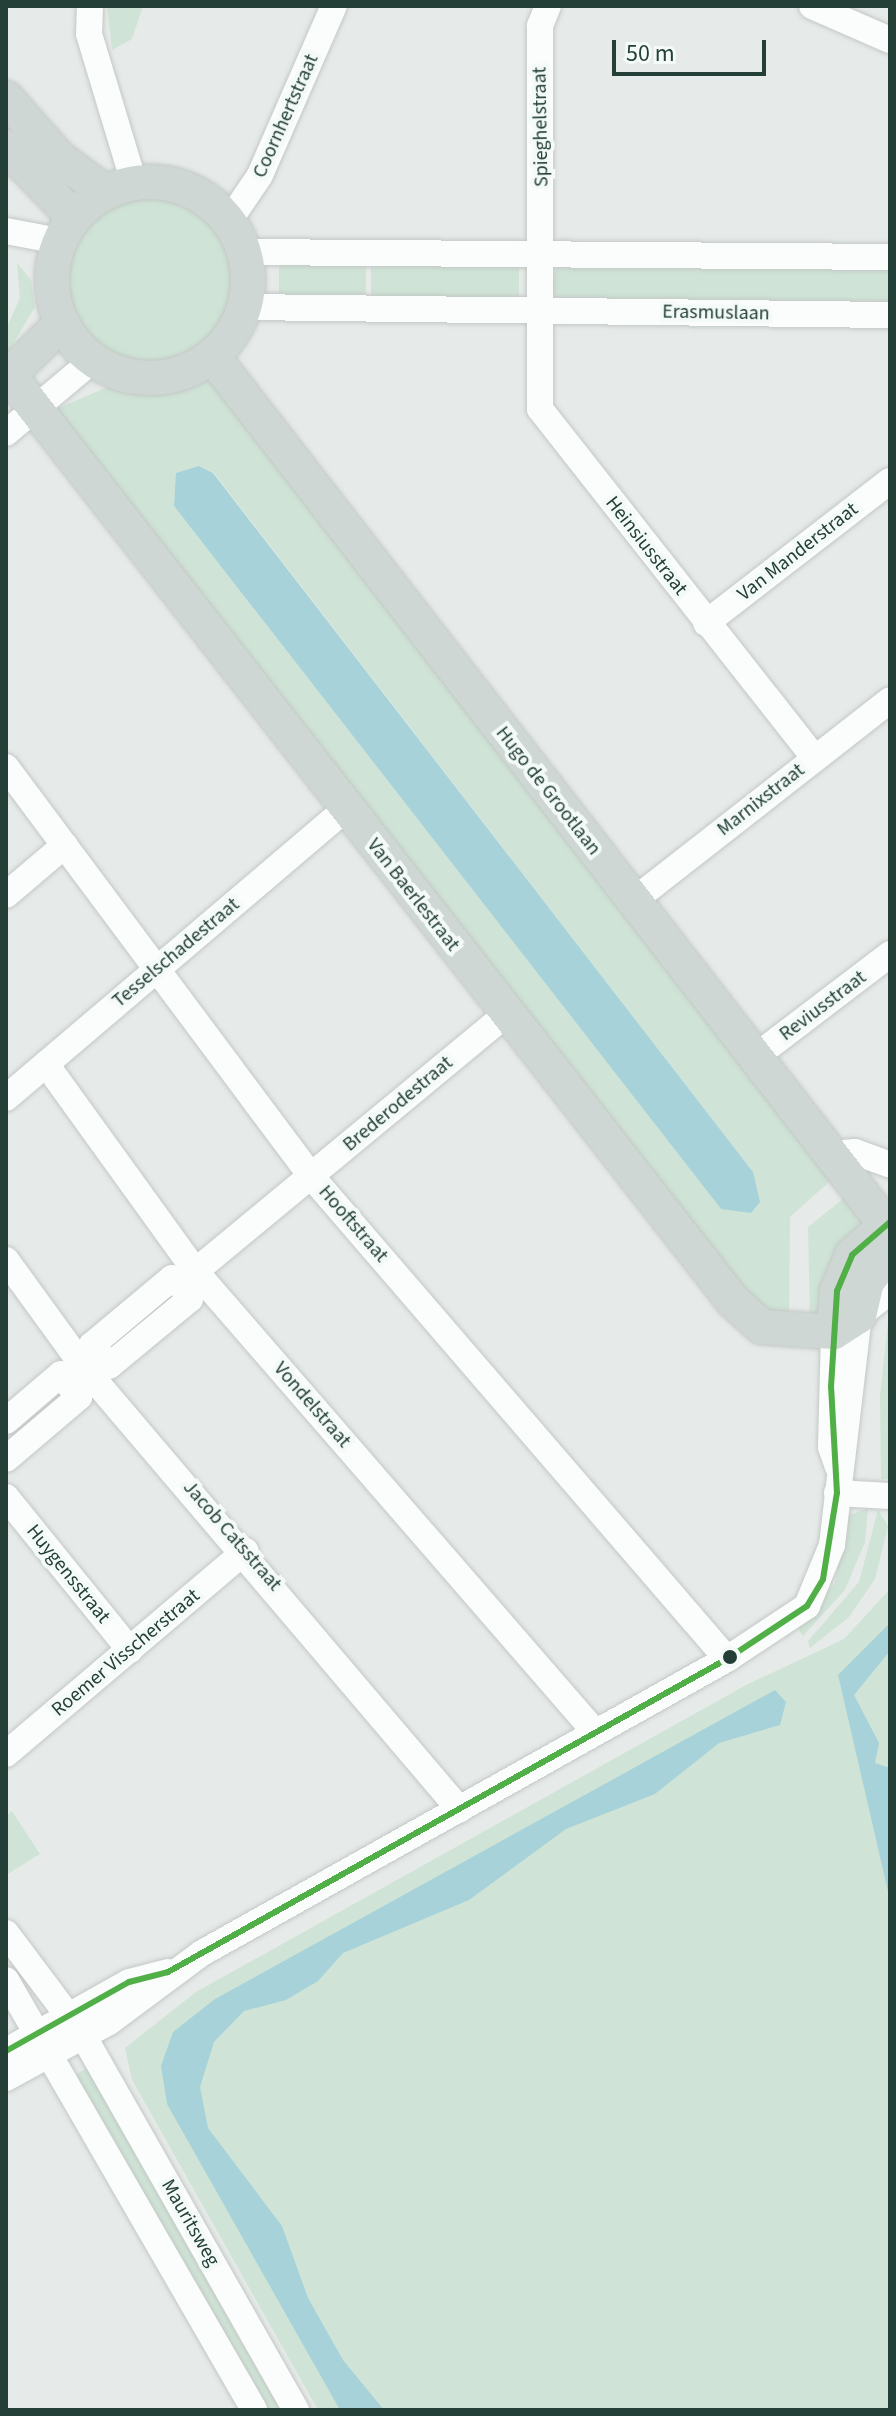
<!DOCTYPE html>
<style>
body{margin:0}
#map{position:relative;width:896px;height:2416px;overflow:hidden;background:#e6ebe9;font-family:"Source Sans 3",sans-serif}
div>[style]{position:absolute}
.green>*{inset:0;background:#cfe4d6;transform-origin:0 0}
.round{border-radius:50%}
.water>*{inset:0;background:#a7d2d9}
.roads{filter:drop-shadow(0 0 2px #c3c8c6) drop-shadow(0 0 2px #c3c8c6)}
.minor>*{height:26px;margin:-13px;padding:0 13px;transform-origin:13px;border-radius:13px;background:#fbfcfc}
.major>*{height:34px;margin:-17px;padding:0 17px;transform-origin:17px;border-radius:17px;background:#ced7d4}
.major>.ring{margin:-17px;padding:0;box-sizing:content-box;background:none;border:34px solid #ced7d4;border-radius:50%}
.bus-1>*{height:6px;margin:-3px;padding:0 3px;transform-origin:3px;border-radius:3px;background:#50af46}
.dots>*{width:22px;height:22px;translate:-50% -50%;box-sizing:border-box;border:4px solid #f4faf7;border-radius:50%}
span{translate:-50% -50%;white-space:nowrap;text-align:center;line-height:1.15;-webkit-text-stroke:8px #f4faf7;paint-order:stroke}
.street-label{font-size:20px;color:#233f38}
.frame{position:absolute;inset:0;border:8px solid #233f38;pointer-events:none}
.scale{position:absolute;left:612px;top:40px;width:154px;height:36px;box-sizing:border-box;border:4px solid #233f38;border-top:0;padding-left:10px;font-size:24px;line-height:28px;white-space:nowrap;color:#233f38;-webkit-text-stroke:6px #f4faf7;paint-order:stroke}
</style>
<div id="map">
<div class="green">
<div style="clip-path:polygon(107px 6px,143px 6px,132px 39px,112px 50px)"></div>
<div class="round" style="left:61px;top:189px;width:180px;height:180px"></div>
<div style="left:279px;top:261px;width:87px;height:39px"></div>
<div style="left:371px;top:262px;width:148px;height:38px"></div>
<div style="clip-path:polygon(890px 262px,890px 302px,558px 301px,550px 287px,557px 266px)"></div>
<div style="clip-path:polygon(17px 263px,31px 280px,35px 307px,7px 354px,6px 329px,20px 298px)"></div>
<div style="clip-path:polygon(evenodd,217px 378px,838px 1174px,790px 1217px,789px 1322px,767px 1320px,56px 409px,117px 383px,153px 391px,217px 378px,199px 466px,214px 473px,753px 1172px,721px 1209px,174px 506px,199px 466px)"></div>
<div style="clip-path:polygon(849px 1194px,872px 1219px,827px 1321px,810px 1323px,808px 1227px)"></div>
<div style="clip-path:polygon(890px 1303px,890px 1479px,881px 1479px,880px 1396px)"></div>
<div style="clip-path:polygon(868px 1508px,865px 1542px,845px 1590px,803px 1636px,798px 1629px,835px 1583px,847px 1516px)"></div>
<div style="clip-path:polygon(878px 1510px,888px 1526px,875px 1579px,849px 1617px,810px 1648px,808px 1641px,859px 1582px)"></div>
<div style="clip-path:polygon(890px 1589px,890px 2410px,318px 2410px,132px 2080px,125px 2048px,196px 1992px,748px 1684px,844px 1639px)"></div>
<div style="clip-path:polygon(12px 1811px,40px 1854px,6px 1875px,6px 1816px)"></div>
<div style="left:94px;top:2064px;width:399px;height:23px;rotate:60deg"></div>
</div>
<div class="water">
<div style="clip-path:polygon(199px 466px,213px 473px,753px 1172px,760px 1202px,751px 1213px,721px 1209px,174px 506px,176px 473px)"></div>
<div style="clip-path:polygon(890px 1623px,890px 1651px,854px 1695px,879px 1743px,875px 1763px,890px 1768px,890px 1900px,838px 1675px)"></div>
<div style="clip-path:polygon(775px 1690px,786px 1702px,780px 1725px,719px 1743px,655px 1794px,566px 1829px,469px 1900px,343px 1953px,318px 1981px,286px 2000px,244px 2011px,214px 2042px,200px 2087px,208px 2128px,282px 2226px,308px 2298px,343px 2360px,384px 2410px,340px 2410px,167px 2104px,161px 2066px,173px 2032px,215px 1999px)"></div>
</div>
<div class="roads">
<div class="minor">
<div style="left:90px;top:6px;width:28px;rotate:92deg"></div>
<div style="left:89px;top:34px;width:156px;rotate:73.2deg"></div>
<div style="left:548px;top:6px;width:22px;rotate:112deg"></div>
<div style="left:540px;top:26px;width:383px;rotate:90deg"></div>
<div style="left:540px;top:409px;width:444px;rotate:51.8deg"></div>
<div style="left:812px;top:6px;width:85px;rotate:23.6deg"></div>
<div style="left:229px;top:221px;width:55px;rotate:-56deg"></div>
<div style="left:260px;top:175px;width:184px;rotate:-66.4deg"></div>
<div style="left:6px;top:231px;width:54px;rotate:10.7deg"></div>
<div style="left:244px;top:252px;width:646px;rotate:0.44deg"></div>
<div style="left:244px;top:307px;width:646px;rotate:0.71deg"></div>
<div style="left:6px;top:433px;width:114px;rotate:-40deg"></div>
<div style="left:706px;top:623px;width:232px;rotate:-37.7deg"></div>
<div style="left:6px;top:767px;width:510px;rotate:53.29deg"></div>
<div style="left:311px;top:1176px;width:637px;rotate:49.26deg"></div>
<div style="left:6px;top:895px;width:77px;rotate:-40.3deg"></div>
<div style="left:633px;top:901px;width:326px;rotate:-38deg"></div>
<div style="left:755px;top:1057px;width:170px;rotate:-37.3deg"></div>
<div style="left:46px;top:1064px;width:256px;rotate:54.2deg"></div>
<div style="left:196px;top:1272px;width:609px;rotate:49.06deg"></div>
<div style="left:6px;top:1098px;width:446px;rotate:-40.4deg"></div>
<div style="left:831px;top:1154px;width:24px;rotate:-5deg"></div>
<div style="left:855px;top:1152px;width:37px;rotate:20deg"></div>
<div style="left:6px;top:1260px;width:136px;rotate:54deg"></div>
<div style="left:86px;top:1370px;width:577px;rotate:49.64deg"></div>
<div style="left:834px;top:1332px;width:115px;rotate:91.5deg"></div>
<div style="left:831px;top:1447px;width:21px;rotate:71deg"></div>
<div style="left:100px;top:1355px;width:13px;rotate:-129deg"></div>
<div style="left:92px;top:1345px;width:104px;rotate:-39.9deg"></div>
<div style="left:172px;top:1278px;width:10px;rotate:37deg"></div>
<div style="left:6px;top:1421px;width:72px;rotate:-40.5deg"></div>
<div style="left:61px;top:1374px;width:15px;rotate:53deg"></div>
<div style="left:6px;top:1459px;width:96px;rotate:-40.3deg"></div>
<div style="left:79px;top:1397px;width:14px;rotate:-129deg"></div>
<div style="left:70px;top:1386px;width:43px;rotate:-45.9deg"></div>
<div style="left:100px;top:1355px;width:14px;rotate:51deg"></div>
<div style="left:109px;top:1366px;width:105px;rotate:-39.6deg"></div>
<div style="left:190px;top:1299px;width:18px;rotate:-124deg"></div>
<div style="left:180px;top:1284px;width:422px;rotate:-39.6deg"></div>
<div style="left:837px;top:1493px;width:53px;rotate:3.2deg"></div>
<div style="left:6px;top:1497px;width:197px;rotate:51deg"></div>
<div style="left:6px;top:1754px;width:314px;rotate:-40.3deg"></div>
<div style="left:6px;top:1933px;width:130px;rotate:53.1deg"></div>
<div style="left:84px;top:2037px;width:429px;rotate:60.4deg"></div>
<div style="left:6px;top:1980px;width:496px;rotate:60deg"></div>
<div style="left:6px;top:2051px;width:141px;rotate:-29.3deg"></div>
<div style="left:129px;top:1982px;width:40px;rotate:-14.4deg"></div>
<div style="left:6px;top:2078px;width:117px;rotate:-28.5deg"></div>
<div style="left:109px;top:2022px;width:116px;rotate:-36.6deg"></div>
<div style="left:202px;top:1953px;width:602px;rotate:-29.25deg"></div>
<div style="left:727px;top:1659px;width:96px;rotate:-33.5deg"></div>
<div style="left:807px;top:1606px;width:66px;rotate:-67.7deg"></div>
<div style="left:832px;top:1545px;width:231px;rotate:-83.3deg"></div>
<div style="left:859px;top:1316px;width:40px;rotate:-39deg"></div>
</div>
<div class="major">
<div style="left:6px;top:98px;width:80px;rotate:48.5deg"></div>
<div style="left:59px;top:158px;width:57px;rotate:36.5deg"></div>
<div style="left:6px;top:147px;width:98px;rotate:45.8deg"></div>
<div class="ring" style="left:52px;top:182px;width:162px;height:162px"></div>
<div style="left:62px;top:323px;width:74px;rotate:135.5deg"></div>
<div style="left:9px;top:375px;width:1175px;rotate:51.98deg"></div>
<div style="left:733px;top:1301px;width:39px;rotate:42deg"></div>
<div style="left:762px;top:1327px;width:72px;rotate:4deg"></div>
<div style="left:834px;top:1332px;width:30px;rotate:-33deg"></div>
<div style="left:859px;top:1316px;width:35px;rotate:-77deg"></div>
<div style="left:867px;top:1282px;width:38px;rotate:-53deg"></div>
<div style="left:212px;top:356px;width:1098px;rotate:52.21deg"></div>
<div style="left:834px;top:1332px;width:41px;rotate:-85.8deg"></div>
<div style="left:837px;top:1291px;width:39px;rotate:-67deg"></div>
<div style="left:852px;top:1255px;width:50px;rotate:-41deg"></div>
</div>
</div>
<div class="bus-1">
<div style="left:6px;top:2051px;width:141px;rotate:-29.3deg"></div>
<div style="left:129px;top:1982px;width:40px;rotate:-14.4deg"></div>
<div style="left:168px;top:1972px;width:641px;rotate:-29.25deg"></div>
<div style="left:727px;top:1659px;width:96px;rotate:-33.5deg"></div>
<div style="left:807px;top:1606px;width:31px;rotate:-59deg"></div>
<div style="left:823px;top:1579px;width:87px;rotate:-80.8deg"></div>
<div style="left:837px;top:1493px;width:106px;rotate:-93.2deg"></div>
<div style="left:831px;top:1387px;width:96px;rotate:-86.4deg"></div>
<div style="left:837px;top:1291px;width:39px;rotate:-67deg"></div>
<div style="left:852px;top:1255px;width:50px;rotate:-41deg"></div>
</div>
<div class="dots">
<div style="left:730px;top:1657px;background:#233f38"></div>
</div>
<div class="street-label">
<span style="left:286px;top:116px;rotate:-66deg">Coornhertstraat</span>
<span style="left:541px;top:127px;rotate:-91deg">Spieghelstraat</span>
<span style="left:716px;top:313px;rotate:1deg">Erasmuslaan</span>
<span style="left:646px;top:546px;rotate:52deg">Heinsiusstraat</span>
<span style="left:798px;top:552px;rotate:-38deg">Van Manderstraat</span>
<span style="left:548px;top:791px;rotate:52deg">Hugo de Grootlaan</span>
<span style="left:761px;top:800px;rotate:-38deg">Marnixstraat</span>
<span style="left:413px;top:895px;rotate:52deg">Van Baerlestraat</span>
<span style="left:176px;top:953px;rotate:-40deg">Tesselschadestraat</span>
<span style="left:823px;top:1006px;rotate:-37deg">Reviusstraat</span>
<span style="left:398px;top:1104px;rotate:-40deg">Brederodestraat</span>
<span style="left:353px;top:1224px;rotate:49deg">Hooftstraat</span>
<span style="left:312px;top:1405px;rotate:49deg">Vondelstraat</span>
<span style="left:232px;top:1536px;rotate:49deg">Jacob Catsstraat</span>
<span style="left:68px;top:1574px;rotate:51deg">Huygensstraat</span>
<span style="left:126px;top:1653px;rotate:-40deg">Roemer Visscherstraat</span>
<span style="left:190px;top:2223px;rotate:60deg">Mauritsweg</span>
</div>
<div class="frame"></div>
<div class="scale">50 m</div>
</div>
